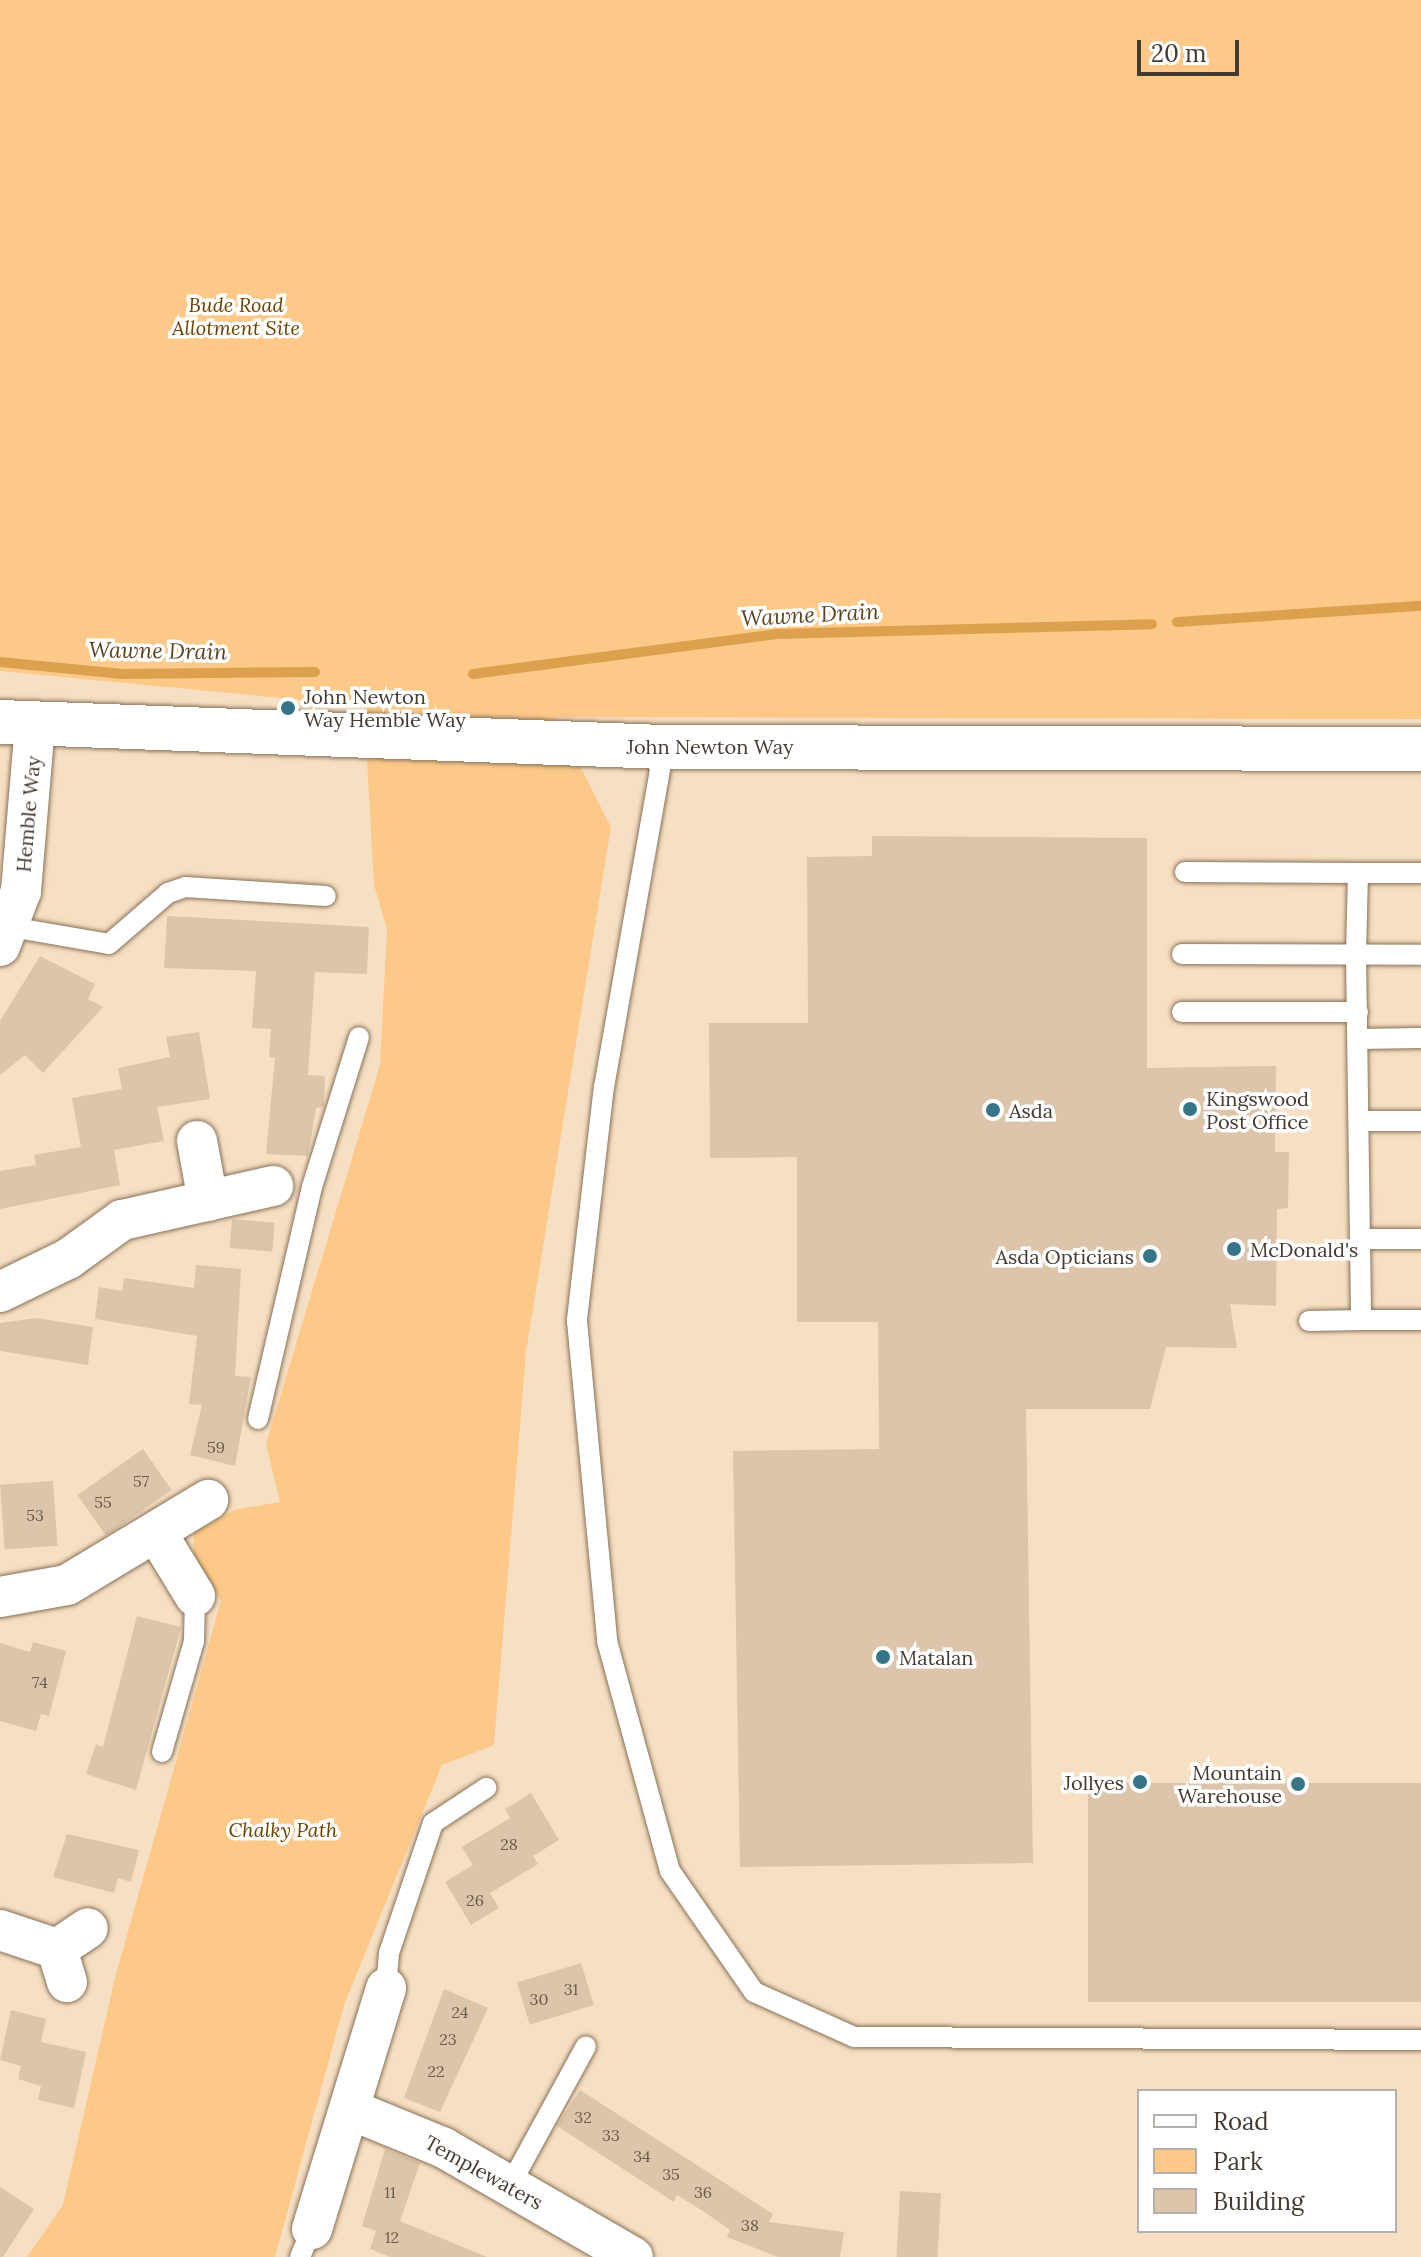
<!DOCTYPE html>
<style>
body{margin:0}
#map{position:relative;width:1421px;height:2257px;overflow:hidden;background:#f7dfc3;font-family:Lora,serif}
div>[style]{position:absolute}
.green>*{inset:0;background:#fcc989}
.stream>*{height:10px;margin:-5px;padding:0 5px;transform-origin:5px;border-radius:5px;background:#dda04e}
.building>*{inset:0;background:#dcc5aa;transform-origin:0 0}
.roads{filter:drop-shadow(0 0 2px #877259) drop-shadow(0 0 2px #877259)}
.lane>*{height:20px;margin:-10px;padding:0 10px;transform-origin:10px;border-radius:10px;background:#fff}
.street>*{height:40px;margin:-20px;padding:0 20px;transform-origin:20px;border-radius:20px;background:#fff}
.secondary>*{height:44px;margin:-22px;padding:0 22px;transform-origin:22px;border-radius:22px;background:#fff}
.dots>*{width:22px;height:22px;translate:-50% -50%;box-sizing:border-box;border:4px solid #fff;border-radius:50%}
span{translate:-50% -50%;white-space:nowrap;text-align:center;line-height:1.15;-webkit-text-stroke:7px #fff;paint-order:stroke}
.number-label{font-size:16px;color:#6a5d4e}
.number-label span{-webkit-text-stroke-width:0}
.park-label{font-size:20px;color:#6c4400;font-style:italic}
.poi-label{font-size:20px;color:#443a2f}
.left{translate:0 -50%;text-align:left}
.right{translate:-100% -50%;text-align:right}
.street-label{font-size:20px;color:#443a2f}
.water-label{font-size:22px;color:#5e4422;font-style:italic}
.legend{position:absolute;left:1137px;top:2089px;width:260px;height:144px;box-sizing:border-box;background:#fff;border:2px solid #b4b0ac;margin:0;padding:10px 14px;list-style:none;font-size:24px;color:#443a2f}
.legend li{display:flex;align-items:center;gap:16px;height:40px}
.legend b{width:40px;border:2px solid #b4b0ac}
.scale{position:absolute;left:1137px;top:40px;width:102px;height:36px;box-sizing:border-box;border:4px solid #443a2f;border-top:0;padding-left:10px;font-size:24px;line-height:28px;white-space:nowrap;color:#443a2f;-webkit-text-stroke:6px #fff;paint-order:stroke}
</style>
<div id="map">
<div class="green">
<div style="clip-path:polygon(0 0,1421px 0,1421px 719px,555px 717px,611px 827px,526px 1352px,494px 1745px,442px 1765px,344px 2005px,275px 2257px,27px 2257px,63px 2205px,115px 1978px,221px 1601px,193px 1552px,194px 1533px,234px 1510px,280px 1502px,266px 1444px,380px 1065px,387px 929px,374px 885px,364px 706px,0 671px)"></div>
</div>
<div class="stream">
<div style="left:1177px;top:622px;width:245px;rotate:-3.8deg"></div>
<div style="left:0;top:662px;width:123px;rotate:5.6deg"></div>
<div style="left:122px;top:674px;width:193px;rotate:-0.6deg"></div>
<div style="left:473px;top:674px;width:306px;rotate:-7.5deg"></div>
<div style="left:776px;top:634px;width:376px;rotate:-1.5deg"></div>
</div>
<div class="building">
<div style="clip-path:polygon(872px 836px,1147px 838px,1147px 1068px,1276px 1066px,1275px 1152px,1289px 1152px,1288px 1208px,1277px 1209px,1276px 1306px,1230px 1304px,1237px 1348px,1166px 1347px,1150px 1409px,1026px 1409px,1033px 1863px,740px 1867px,733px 1451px,879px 1449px,878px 1322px,797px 1322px,797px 1157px,710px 1158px,709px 1023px,808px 1023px,807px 857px,872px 856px)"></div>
<div style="clip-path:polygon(167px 916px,369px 927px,367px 974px,315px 972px,308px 1075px,325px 1076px,324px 1106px,316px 1108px,308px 1156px,266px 1154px,275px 1058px,269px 1057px,271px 1029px,252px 1028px,256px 971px,164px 968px)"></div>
<div style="clip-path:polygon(40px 956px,95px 984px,88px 999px,103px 1007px,43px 1073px,25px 1055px,0 1075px,0 1021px)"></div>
<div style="clip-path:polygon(199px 1032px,210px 1099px,157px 1107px,164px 1141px,114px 1150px,120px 1185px,0 1209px,0 1171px,36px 1165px,34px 1155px,81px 1147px,72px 1098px,122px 1089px,118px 1068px,170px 1057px,166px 1037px)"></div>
<div style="left:232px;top:1219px;width:43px;height:29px;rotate:5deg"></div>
<div style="clip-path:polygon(196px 1265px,241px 1269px,235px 1376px,251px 1377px,235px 1466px,190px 1455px,202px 1405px,189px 1404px,197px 1336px,95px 1319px,99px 1287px,122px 1291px,124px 1278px,194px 1288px)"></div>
<div style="clip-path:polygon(36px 1318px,93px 1327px,88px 1365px,0 1351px,0 1323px)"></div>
<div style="left:143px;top:1449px;width:50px;height:80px;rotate:55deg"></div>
<div style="left:53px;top:1481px;width:65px;height:53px;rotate:86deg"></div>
<div style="clip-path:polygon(137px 1616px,181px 1627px,136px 1790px,86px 1774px,96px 1744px,103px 1747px)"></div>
<div style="clip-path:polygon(33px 1642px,66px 1651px,49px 1716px,41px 1714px,36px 1731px,0 1721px,0 1643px,30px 1652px)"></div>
<div style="left:1088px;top:1783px;width:333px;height:219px"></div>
<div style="clip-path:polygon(531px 1793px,559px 1840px,533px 1856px,538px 1864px,490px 1893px,499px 1908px,471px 1925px,445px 1882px,473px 1865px,462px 1847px,510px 1818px,505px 1809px)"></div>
<div style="clip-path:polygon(67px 1834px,139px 1850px,131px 1882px,118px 1878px,114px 1893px,53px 1877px)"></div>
<div style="left:581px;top:1963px;width:44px;height:67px;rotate:73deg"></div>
<div style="clip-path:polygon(444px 1989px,488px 2008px,440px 2112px,404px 2098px)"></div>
<div style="clip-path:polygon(11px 2010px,46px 2019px,41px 2042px,86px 2052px,74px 2108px,38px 2100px,41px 2086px,18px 2079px,21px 2066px,0 2060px)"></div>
<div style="clip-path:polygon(580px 2090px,773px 2214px,769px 2222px,844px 2232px,840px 2257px,778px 2257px,727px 2237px,730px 2230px,703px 2211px,677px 2195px,674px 2202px,557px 2126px)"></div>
<div style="clip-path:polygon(385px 2149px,420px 2163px,400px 2221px,487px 2257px,390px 2257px,370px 2249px,376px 2231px,362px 2226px)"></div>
<div style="clip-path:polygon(0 2187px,34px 2209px,3px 2257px,0 2257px)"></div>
<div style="left:900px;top:2191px;width:41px;height:66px;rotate:3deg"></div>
</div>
<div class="roads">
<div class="lane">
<div style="left:664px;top:747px;width:344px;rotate:100deg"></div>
<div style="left:604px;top:1086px;width:237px;rotate:96.6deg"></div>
<div style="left:577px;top:1321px;width:321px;rotate:84.6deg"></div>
<div style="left:607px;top:1641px;width:238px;rotate:74.7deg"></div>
<div style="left:670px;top:1871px;width:147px;rotate:55.2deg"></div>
<div style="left:754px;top:1992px;width:110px;rotate:24.2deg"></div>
<div style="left:854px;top:2037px;width:567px;rotate:0.3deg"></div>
<div style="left:1185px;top:872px;width:173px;rotate:0.3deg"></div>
<div style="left:1421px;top:873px;width:63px;rotate:180deg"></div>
<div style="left:1358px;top:873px;width:82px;rotate:91.4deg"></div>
<div style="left:1356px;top:955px;width:365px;rotate:89.2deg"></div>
<div style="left:1361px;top:1320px;width:60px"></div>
<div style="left:11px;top:927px;width:99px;rotate:9.8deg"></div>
<div style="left:109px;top:944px;width:78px;rotate:-40.8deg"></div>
<div style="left:168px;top:893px;width:18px;rotate:-19deg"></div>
<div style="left:185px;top:887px;width:141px;rotate:3.7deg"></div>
<div style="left:1182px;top:954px;width:239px;rotate:0.2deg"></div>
<div style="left:1182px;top:1012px;width:176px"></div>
<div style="left:1359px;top:1039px;width:62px;rotate:-0.9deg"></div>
<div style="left:1360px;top:1121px;width:61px"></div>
<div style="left:1361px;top:1239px;width:60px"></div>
<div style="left:1309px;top:1321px;width:52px;rotate:-1.1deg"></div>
<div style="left:258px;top:1419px;width:238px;rotate:-76.9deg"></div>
<div style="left:312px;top:1187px;width:157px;rotate:-72.6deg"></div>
<div style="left:162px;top:1752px;width:116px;rotate:-73.9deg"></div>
<div style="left:194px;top:1641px;width:45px;rotate:-88.7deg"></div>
<div style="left:386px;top:1988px;width:35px;rotate:-85deg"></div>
<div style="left:389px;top:1953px;width:137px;rotate:-71.3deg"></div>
<div style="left:433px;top:1823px;width:64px;rotate:-33.4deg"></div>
<div style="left:510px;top:2185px;width:158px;rotate:-61.3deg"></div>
<div style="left:300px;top:2257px;width:30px;rotate:-67deg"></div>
</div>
<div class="street">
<div style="left:0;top:946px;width:59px;rotate:-69.1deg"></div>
<div style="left:21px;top:891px;width:166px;rotate:-85.2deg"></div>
<div style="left:197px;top:1141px;width:61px;rotate:79.6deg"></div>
<div style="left:0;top:1292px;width:76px;rotate:-25.9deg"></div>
<div style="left:68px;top:1259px;width:67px;rotate:-35.8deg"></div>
<div style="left:122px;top:1220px;width:155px;rotate:-12.7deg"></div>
<div style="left:156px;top:1532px;width:75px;rotate:58.6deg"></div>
<div style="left:0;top:1597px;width:68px;rotate:-10.2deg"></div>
<div style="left:67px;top:1585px;width:165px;rotate:-31.1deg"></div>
<div style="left:0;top:1930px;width:60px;rotate:18.4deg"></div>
<div style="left:67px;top:1982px;width:34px;rotate:-107deg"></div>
<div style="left:57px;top:1949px;width:37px;rotate:-34deg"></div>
<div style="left:349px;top:2109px;width:103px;rotate:22.3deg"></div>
<div style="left:444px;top:2148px;width:218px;rotate:30deg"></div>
<div style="left:312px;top:2229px;width:252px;rotate:-72.9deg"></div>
</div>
<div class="secondary">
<div style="left:0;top:722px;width:664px;rotate:2.16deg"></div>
<div style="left:664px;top:747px;width:757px;rotate:0.15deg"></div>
</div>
</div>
<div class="dots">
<div style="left:288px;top:708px;background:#367589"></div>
<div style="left:1190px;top:1109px;background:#367589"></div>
<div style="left:993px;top:1110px;background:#367589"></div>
<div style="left:1234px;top:1249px;background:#367589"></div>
<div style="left:1150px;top:1256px;background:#367589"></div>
<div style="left:883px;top:1657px;background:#367589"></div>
<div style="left:1140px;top:1782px;background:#367589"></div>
<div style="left:1298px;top:1784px;background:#367589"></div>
</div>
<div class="number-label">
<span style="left:216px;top:1447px">59</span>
<span style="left:141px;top:1481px">57</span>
<span style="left:103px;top:1502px">55</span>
<span style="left:35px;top:1515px">53</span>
<span style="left:40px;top:1682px">74</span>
<span style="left:509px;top:1844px">28</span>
<span style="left:475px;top:1900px">26</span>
<span style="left:571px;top:1989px">31</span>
<span style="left:539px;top:1999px">30</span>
<span style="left:460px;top:2012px">24</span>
<span style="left:448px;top:2039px">23</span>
<span style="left:436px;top:2071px">22</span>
<span style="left:583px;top:2117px">32</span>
<span style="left:611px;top:2135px">33</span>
<span style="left:642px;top:2156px">34</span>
<span style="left:671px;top:2174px">35</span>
<span style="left:390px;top:2192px">11</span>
<span style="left:703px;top:2192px">36</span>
<span style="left:750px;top:2225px">38</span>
<span style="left:392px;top:2237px">12</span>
</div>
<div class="park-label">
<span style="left:236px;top:316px">Bude Road<br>Allotment Site</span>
<span style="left:283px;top:1829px">Chalky Path</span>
</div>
<div class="poi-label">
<span class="left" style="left:304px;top:708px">John Newton<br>Way Hemble Way</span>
<span class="left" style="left:1206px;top:1110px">Kingswood<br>Post Office</span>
<span class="left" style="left:1009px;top:1110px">Asda</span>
<span class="left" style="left:1250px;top:1249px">McDonald's</span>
<span class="right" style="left:1134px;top:1256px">Asda Opticians</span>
<span class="left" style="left:899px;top:1657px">Matalan</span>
<span class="right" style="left:1282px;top:1784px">Mountain<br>Warehouse</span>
<span class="right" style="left:1124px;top:1782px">Jollyes</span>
</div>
<div class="street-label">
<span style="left:710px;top:746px">John Newton Way</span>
<span style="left:28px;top:814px;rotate:-85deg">Hemble Way</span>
<span style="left:484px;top:2172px;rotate:29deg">Templewaters</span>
</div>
<div class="water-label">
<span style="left:810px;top:615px;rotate:-3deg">Wawne Drain</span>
<span style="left:158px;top:651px;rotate:1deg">Wawne Drain</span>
</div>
<ul class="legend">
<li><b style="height:10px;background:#fff"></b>Road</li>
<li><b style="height:22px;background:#fcc989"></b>Park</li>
<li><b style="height:22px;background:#dcc5aa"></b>Building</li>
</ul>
<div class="scale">20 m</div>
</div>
